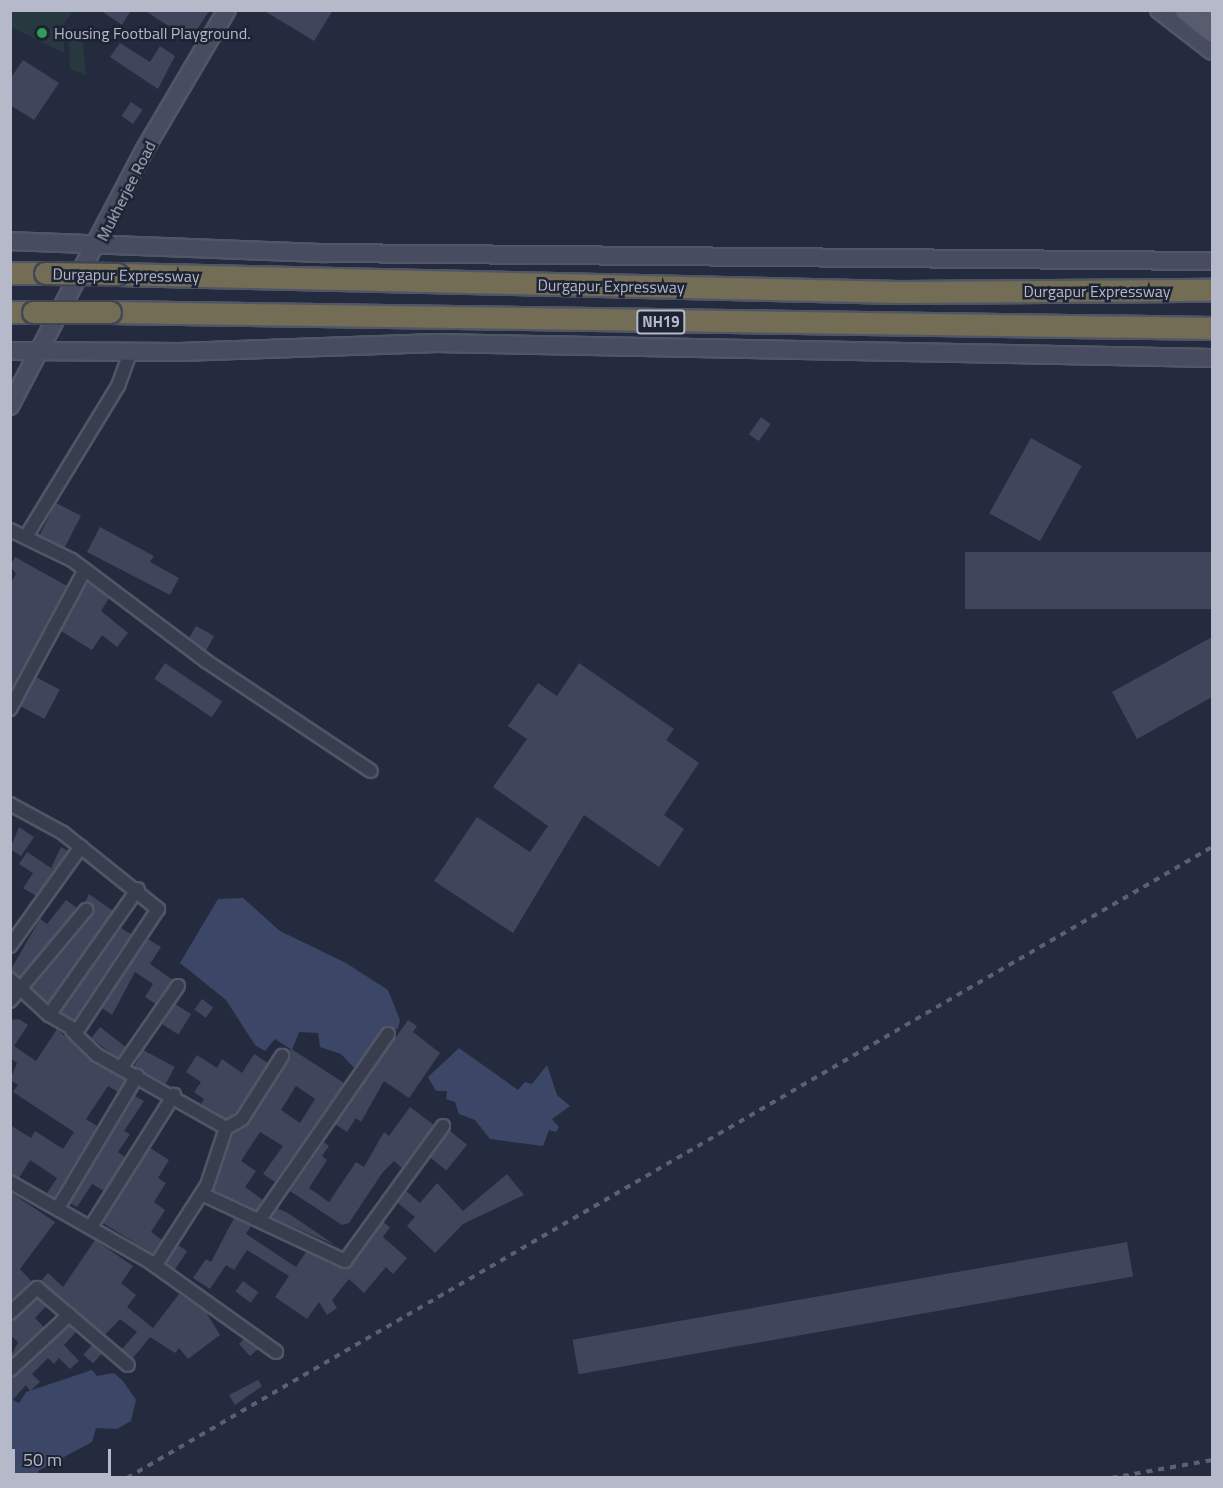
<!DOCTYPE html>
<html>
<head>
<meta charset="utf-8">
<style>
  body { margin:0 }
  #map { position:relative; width:1223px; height:1488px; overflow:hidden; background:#252b3e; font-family:"Titillium Web",sans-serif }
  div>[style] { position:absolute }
  .green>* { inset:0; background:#27383f }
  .water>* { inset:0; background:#3c4666 }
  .building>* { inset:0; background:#3f465b; transform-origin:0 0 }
  .roads { filter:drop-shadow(2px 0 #515666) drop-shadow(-2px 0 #515666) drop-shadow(0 2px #515666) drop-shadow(0 -2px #515666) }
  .street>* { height:12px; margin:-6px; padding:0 6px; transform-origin:6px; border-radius:6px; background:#393e4e }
  .secondary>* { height:16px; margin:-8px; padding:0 8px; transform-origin:8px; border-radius:8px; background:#474c61 }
  .primary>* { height:18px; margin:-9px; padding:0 9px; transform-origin:9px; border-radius:9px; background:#575d6e }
  .highway>* { height:21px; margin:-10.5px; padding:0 10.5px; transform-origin:10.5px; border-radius:10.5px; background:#736d56 }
  .rail>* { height:4px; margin-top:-2px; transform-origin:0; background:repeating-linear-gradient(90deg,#5b6175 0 6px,transparent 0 12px) }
  .bridges { filter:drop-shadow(2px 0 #414656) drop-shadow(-2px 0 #414656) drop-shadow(0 2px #414656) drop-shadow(0 -2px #414656) }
  .highway-bridge>* { height:21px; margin:-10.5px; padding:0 10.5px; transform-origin:10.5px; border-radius:10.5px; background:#736d56 }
  .dots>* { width:16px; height:16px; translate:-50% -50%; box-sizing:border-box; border:3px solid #1e2333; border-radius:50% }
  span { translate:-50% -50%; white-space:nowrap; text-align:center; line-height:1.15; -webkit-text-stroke:5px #1e2333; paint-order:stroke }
  .shield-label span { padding:2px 4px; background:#1e2333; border:2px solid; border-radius:4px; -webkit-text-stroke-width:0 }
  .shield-label { font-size:15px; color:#b5b9c9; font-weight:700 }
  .poi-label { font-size:16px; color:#b5b9c9 }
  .left { translate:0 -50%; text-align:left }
  .street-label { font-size:16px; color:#b5b9c9 }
  .frame { position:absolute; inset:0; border:12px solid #b5b9c9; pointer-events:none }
  .scale { position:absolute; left:12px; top:1449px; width:99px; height:27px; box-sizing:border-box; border:3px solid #b5b9c9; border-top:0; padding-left:8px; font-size:18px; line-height:21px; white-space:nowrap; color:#b5b9c9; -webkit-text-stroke:4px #1e2333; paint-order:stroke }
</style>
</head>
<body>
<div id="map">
  <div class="green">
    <div style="clip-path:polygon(10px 11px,73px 11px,64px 24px,64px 53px,11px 27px)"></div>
    <div style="clip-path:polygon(68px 26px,82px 35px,86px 75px,70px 69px)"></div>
  </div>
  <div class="water">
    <div style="clip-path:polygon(243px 898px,280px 931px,346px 963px,388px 990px,400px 1020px,398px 1029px,389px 1029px,359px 1073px,341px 1054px,320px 1047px,318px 1033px,299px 1032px,292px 1050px,275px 1039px,265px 1051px,255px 1045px,226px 1000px,180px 963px,218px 899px)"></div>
    <div style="clip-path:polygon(459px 1048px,518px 1090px,525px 1082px,532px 1084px,547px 1065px,557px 1095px,570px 1106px,552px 1119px,559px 1127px,556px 1132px,549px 1130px,543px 1146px,490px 1139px,475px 1120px,459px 1114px,455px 1102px,446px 1099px,447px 1091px,436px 1091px,428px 1077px)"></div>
    <div style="clip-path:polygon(92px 1370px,97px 1376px,114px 1373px,123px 1381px,136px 1400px,131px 1421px,117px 1429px,96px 1428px,92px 1442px,38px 1471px,40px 1476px,11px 1475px,11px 1399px,19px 1403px,26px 1392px)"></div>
  </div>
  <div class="building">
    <div style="clip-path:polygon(100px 10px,131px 10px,122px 25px)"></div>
    <div style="clip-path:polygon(144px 10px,210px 10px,190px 40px)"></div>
    <div style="clip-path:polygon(263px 10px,333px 10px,314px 41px)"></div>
    <div style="clip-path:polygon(120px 43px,150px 62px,160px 46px,175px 56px,158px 89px,110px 57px)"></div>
    <div style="clip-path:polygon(23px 60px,59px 83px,34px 120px,10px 105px,10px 79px)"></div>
    <div style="left:131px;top:102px;width:14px;height:17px;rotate:34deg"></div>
    <div style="left:761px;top:417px;width:12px;height:21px;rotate:35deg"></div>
    <div style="left:1031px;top:438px;width:58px;height:86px;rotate:29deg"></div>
    <div style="left:56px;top:503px;width:28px;height:36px;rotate:27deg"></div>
    <div style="clip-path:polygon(100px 527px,154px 556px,150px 562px,179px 578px,170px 595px,87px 552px)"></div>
    <div style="left:1212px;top:552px;width:57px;height:247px;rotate:90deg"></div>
    <div style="clip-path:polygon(15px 557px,67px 586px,10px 691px,10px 584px,16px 574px,10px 566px)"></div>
    <div style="clip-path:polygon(88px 582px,109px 598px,101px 611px,128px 633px,117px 647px,102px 635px,92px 650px,61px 631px)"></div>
    <div style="clip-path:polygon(196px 626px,214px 636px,206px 651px,189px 638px)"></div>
    <div style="clip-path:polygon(1212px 637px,1212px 697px,1137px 739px,1112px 692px)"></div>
    <div style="left:165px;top:663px;width:69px;height:19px;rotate:34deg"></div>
    <div style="clip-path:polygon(579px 663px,674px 729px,666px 740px,699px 763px,664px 815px,684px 829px,659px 867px,584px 815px,513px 933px,434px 881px,477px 817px,530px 852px,548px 826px,493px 787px,527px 739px,508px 726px,538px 683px,557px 696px)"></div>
    <div style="left:36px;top:677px;width:27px;height:33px;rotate:28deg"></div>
    <div style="clip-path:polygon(19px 827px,34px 837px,21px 856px,10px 849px)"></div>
    <div style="clip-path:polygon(61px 847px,68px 851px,55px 870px,51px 868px)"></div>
    <div style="clip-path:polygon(27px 852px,54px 870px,36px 896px,23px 888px,33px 873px,19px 864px)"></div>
    <div style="clip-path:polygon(89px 894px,113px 911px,48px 1003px,32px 988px,93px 915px,93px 907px,85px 902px)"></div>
    <div style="clip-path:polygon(66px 900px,77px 908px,20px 977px,10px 971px,40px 919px,47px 924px)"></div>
    <div style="clip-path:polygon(121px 928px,131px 934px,74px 1020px,61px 1012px)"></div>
    <div style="clip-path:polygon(148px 939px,161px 947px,150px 964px,173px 980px,156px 1004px,145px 997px,153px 984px,135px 972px,112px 1015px,102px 1008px)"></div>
    <div style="left:202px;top:999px;width:14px;height:13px;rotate:36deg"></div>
    <div style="left:175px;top:1004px;width:19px;height:24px;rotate:32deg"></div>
    <div style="clip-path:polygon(19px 1019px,28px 1025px,14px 1046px,36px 1061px,57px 1029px,92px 1061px,125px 1080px,118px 1092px,108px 1086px,86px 1119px,97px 1126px,54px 1198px,47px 1193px,57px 1178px,30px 1160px,19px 1178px,10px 1174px,10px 1125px,31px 1138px,35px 1131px,63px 1149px,74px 1132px,13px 1092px,18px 1085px,10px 1080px,17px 1063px,10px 1058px,10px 1020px)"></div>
    <div style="clip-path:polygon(408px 1020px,417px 1026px,413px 1032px,440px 1053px,409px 1098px,384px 1081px,361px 1122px,356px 1118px,347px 1132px,335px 1124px)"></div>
    <div style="left:100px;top:1027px;width:33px;height:14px;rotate:38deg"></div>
    <div style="clip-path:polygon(evenodd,290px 1048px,344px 1083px,275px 1182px,263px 1174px,283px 1146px,260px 1132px,241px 1161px,256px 1171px,245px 1187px,263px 1200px,256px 1210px,213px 1190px,233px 1134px,249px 1123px,289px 1060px,290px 1048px,296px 1086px,315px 1099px,300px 1123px,281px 1110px,296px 1086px)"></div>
    <div style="left:143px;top:1050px;width:36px;height:19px;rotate:28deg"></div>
    <div style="clip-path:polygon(254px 1054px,268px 1063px,236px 1113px,226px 1119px,201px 1104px,204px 1099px,194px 1092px,201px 1082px,186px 1072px,197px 1055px,217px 1068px,222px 1059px,242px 1073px)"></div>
    <div style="clip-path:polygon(135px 1096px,144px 1101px,124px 1131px,130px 1134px,118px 1152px,125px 1157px,104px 1191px,92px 1184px,77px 1207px,70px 1203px)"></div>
    <div style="clip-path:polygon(410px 1107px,434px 1125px,402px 1168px,394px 1161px,383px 1172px,349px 1223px,342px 1225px,290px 1191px,324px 1142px,329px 1146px,322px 1156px,327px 1160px,309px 1188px,329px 1202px,356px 1162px,364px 1167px,384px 1132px,389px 1136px)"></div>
    <div style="left:450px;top:1131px;width:22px;height:33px;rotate:39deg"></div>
    <div style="clip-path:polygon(150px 1148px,169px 1160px,158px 1178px,166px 1183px,154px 1202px,165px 1210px,151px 1232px,162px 1240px,153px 1254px,103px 1223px)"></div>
    <div style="clip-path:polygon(507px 1174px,524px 1195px,463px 1224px,435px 1253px,407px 1226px,415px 1217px,398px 1203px,406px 1191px,420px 1203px,437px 1183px,463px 1211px)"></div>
    <div style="clip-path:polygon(10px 1192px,55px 1222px,20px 1269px,32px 1282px,10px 1301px)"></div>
    <div style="clip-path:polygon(277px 1208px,288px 1213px,335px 1245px,271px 1217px)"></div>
    <div style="clip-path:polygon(234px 1218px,251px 1226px,246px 1234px,296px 1267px,306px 1252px,348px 1268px,383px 1222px,390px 1227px,383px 1237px,407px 1258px,393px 1274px,386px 1267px,364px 1293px,349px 1279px,332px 1300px,337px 1308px,327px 1315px,319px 1302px,307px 1319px,275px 1297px,289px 1276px,247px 1250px,234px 1270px,226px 1265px,210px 1289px,193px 1278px,206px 1259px,211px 1262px)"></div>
    <div style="clip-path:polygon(95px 1240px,133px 1266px,121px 1283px,136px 1295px,127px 1307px,153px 1328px,179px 1294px,206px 1312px,220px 1335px,188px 1359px,179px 1348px,175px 1353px,150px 1337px,133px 1358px,122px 1349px,137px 1332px,120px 1319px,105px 1335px,41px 1281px,48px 1273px,63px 1287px)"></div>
    <div style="left:1127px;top:1242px;width:35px;height:563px;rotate:80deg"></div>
    <div style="left:178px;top:1245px;width:11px;height:22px;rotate:34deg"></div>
    <div style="left:243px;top:1281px;width:19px;height:13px;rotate:36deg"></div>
    <div style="clip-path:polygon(37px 1299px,46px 1306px,35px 1318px,44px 1327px,10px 1358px,18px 1342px,10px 1335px,10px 1321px)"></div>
    <div style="clip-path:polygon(69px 1326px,76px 1332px,64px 1345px,79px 1361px,70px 1369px,59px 1358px,54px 1364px,48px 1358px,32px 1374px,40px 1382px,30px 1391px,26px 1385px,10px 1403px,10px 1378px)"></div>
    <div style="clip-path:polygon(244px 1339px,258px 1349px,250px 1356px,239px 1344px)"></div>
    <div style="left:92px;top:1345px;width:13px;height:13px;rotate:42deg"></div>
    <div style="clip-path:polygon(258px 1380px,262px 1386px,235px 1405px,229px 1395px)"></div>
  </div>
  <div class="roads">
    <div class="street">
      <div style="left:10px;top:530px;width:69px;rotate:25.8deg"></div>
      <div style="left:72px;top:560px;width:168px;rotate:37deg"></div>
      <div style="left:206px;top:661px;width:198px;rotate:33.7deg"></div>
      <div style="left:27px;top:535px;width:175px;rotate:-58.6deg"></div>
      <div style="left:118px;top:386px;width:35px;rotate:-70deg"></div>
      <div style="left:10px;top:709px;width:158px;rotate:-61.7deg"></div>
      <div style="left:10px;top:804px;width:60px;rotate:28.7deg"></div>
      <div style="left:63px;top:833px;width:122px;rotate:38.7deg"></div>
      <div style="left:158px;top:909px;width:146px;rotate:123.6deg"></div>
      <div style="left:77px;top:1031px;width:32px;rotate:-150deg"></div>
      <div style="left:49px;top:1015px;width:53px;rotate:-137.3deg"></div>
      <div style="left:10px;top:946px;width:122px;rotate:-54.4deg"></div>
      <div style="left:10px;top:1001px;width:119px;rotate:-50.1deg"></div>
      <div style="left:49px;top:1015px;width:154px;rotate:-54.8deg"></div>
      <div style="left:72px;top:1031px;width:35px;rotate:44deg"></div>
      <div style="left:97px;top:1055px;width:148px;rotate:29.5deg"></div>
      <div style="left:226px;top:1128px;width:60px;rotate:108.4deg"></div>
      <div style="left:207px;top:1185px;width:96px;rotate:122.7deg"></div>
      <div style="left:121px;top:1068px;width:100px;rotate:-55.2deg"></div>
      <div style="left:226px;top:1128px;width:18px;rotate:-29deg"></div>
      <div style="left:242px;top:1119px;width:75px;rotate:-57.6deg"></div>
      <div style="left:10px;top:1182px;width:161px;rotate:29.7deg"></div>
      <div style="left:150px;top:1262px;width:155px;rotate:35.5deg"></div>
      <div style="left:202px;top:1194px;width:158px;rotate:25.1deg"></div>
      <div style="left:345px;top:1261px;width:167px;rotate:-54deg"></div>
      <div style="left:58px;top:1208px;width:154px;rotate:-59.1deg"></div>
      <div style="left:260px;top:1219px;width:225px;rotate:-55.3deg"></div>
      <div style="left:92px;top:1225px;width:154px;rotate:-57.8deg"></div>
      <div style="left:10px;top:1313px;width:37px;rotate:-43deg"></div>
      <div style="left:37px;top:1288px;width:42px;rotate:40.2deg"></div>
      <div style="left:10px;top:1370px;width:81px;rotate:-43deg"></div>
      <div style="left:69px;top:1315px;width:77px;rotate:40.3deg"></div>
    </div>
    <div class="secondary">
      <div style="left:1159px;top:10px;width:67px;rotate:37.7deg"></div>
      <div style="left:10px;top:241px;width:315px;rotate:2.2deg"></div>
      <div style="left:325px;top:253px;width:887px;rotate:0.52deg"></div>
      <div style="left:10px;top:351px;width:170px;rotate:0.3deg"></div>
      <div style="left:180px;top:352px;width:257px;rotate:-2deg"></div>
      <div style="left:437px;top:343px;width:775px;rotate:1.11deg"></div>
      <div style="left:10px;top:406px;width:290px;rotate:-62.3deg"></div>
      <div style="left:145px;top:149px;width:161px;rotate:-59.5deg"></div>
    </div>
    <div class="primary">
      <div style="left:1184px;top:10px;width:36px;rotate:39deg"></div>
      <div style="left:1212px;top:10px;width:1px;rotate:90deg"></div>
    </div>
    <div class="highway">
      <div style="left:10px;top:273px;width:35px"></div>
      <div style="left:117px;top:274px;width:782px;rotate:1.32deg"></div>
      <div style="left:899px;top:292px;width:313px;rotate:-0.4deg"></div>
      <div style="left:10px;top:312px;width:23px"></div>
      <div style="left:110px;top:312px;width:1102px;rotate:0.83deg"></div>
    </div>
  </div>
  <div class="rail">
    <div style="left:127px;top:1478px;width:1255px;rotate:-30.18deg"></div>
    <div style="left:1111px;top:1478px;width:103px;rotate:-10.1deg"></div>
  </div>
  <div class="bridges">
    <div class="highway-bridge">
      <div style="left:45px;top:273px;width:72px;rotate:0.8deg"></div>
      <div style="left:33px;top:312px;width:77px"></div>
    </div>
  </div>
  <div class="dots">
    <div style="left:42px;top:33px;background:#2e9e5b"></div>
  </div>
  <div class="shield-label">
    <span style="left:661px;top:322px">NH19</span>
  </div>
  <div class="poi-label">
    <span class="left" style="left:54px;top:33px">Housing Football Playground.</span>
  </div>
  <div class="street-label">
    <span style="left:126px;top:191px;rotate:-63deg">Mukherjee Road</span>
    <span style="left:126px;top:275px;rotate:1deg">Durgapur Expressway</span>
    <span style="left:611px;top:286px;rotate:1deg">Durgapur Expressway</span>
    <span style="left:1097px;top:291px">Durgapur Expressway</span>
  </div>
  <div class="frame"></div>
  <div class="scale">50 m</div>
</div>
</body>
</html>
